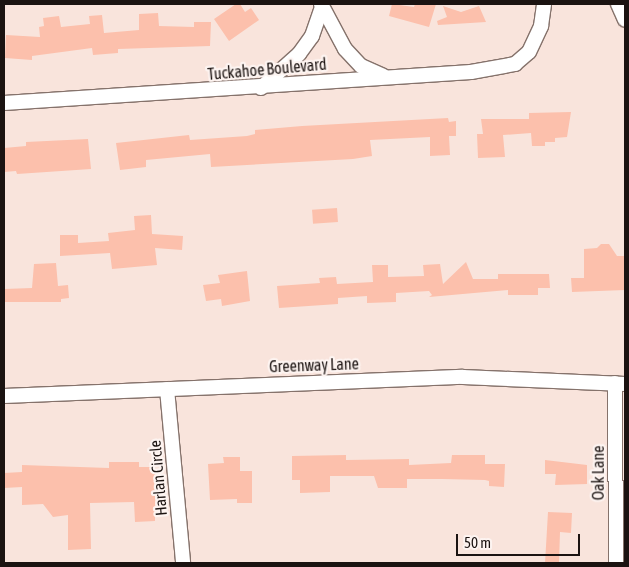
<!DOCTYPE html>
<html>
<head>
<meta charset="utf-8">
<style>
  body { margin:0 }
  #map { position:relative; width:629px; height:567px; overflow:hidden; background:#f9e4dc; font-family:"Asap Condensed",sans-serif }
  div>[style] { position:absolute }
  .building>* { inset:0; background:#fcc0ac; transform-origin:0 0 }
  .roads { filter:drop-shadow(1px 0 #85726b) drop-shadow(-1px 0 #85726b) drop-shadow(0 1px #85726b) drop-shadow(0 -1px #85726b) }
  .street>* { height:14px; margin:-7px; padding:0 7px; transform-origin:7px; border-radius:7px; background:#fff }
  span { translate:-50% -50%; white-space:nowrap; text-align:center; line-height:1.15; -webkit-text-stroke:4.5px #fdf4f1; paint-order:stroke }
  .street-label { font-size:16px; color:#1b1311 }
  .frame { position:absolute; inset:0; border:5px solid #1b1311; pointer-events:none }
  .scale { position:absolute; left:456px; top:534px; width:124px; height:22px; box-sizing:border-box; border:2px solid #1b1311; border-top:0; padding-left:6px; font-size:15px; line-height:18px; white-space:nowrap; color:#1b1311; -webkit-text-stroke:4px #fdf4f1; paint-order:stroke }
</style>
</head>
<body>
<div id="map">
  <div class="building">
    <div style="clip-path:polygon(236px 4px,240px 4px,245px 12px,251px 8px,259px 20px,229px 41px,214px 19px)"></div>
    <div style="clip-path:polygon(392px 4px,414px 7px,415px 4px,436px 4px,429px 27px,389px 16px)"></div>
    <div style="clip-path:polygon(443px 6px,461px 12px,479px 6px,486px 22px,438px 25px,437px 21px,447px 17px)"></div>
    <div style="clip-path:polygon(158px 13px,159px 26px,194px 27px,194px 22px,211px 22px,210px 46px,118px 49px,118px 53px,93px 55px,92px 48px,32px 56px,32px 60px,5px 58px,6px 35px,40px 37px,39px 27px,44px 26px,43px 18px,59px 16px,61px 27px,90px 24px,89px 16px,102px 15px,104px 33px,139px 30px,139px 14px)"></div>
    <div style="clip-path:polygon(571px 112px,567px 137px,555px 138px,555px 142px,545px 142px,545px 146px,532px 146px,531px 133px,503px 135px,505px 157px,478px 158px,477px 134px,483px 134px,481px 119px,529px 119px,529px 113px)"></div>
    <div style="clip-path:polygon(448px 118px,449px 122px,456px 121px,456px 136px,449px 136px,450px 155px,430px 156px,430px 137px,370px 140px,372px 156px,353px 159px,211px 167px,210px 154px,146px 160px,146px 167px,120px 170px,116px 143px,189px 135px,190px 140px,247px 136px,255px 134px,255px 130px,302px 126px)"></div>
    <div style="clip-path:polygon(88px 139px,91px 169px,17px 174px,16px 171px,4px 172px,4px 148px,26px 146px,26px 142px)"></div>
    <div style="left:337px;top:208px;width:14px;height:25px;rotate:86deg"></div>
    <div style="clip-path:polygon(151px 215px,152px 234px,183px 236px,182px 250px,155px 248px,157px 265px,112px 269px,110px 253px,60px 256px,60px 235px,78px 235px,78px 243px,109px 241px,108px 233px,135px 230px,134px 216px)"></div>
    <div style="clip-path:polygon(601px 244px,609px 244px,617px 256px,625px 256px,625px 290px,572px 292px,571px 278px,584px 278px,584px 249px,597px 248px)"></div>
    <div style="clip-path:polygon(466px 262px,473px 279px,498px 279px,498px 274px,549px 274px,550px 288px,538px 288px,538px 295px,508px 295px,508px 290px,429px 297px,432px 295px,429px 291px,396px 293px,396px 302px,367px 303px,367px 296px,338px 298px,338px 304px,279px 308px,277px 286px,320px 283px,319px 278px,336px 277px,337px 284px,373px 282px,372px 265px,388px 265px,388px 277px,424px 276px,423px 265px,440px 264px,443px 284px)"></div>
    <div style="clip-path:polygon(56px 263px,58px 286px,68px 285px,69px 298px,61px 299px,61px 302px,4px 302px,4px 289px,32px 288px,34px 264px)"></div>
    <div style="clip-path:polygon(247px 271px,250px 301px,222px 306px,221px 299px,206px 301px,203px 285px,220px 283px,218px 275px)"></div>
    <div style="clip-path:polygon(346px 455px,346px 460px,409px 459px,409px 465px,451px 463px,452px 455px,485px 455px,485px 464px,505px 464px,504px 487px,489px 486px,489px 481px,485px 480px,442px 479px,407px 479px,407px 488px,378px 488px,374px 476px,330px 476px,330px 492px,300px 493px,300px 480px,292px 480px,292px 456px)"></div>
    <div style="clip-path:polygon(223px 457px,240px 457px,240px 471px,252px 471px,252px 503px,237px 503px,237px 499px,210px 500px,208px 464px,224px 463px)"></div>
    <div style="clip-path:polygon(545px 460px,587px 465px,587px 484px,555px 485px,556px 474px,545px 474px)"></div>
    <div style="clip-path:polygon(109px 462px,139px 462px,139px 467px,155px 467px,155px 521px,135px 522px,134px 502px,90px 503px,91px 549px,68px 550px,68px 515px,53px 517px,43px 504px,22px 505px,22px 487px,4px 488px,4px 473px,22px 472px,22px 465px,109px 468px)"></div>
    <div style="clip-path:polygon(548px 512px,572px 513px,571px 533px,560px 532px,559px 563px,545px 563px)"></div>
  </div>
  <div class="roads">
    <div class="street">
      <div style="left:321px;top:4px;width:51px;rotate:61.9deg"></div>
      <div style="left:345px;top:49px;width:23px;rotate:47deg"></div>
      <div style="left:361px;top:66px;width:24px;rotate:24deg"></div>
      <div style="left:618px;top:4px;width:17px;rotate:66deg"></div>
      <div style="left:261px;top:88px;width:51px;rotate:-41.8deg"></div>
      <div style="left:299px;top:54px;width:22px;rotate:-54deg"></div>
      <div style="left:312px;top:36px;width:31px;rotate:-71deg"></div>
      <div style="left:4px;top:103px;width:468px;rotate:-3.8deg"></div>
      <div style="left:471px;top:72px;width:45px;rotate:-10.3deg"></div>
      <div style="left:515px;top:64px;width:18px;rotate:-41deg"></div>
      <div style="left:529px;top:52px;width:29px;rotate:-65deg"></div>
      <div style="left:541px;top:26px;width:22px;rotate:-82deg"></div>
      <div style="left:615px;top:383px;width:180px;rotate:89.7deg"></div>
      <div style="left:167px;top:389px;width:175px;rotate:84.7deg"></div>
      <div style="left:4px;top:396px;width:459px;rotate:-2.4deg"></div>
      <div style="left:463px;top:377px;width:162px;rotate:2.5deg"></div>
    </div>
  </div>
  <div class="street-label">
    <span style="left:267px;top:69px;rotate:-5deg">Tuckahoe Boulevard</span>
    <span style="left:314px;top:365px;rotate:-2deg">Greenway Lane</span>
    <span style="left:598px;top:473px;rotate:-90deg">Oak Lane</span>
    <span style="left:158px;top:478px;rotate:-95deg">Harlan Circle</span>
  </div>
  <div class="frame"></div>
  <div class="scale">50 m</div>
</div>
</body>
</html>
